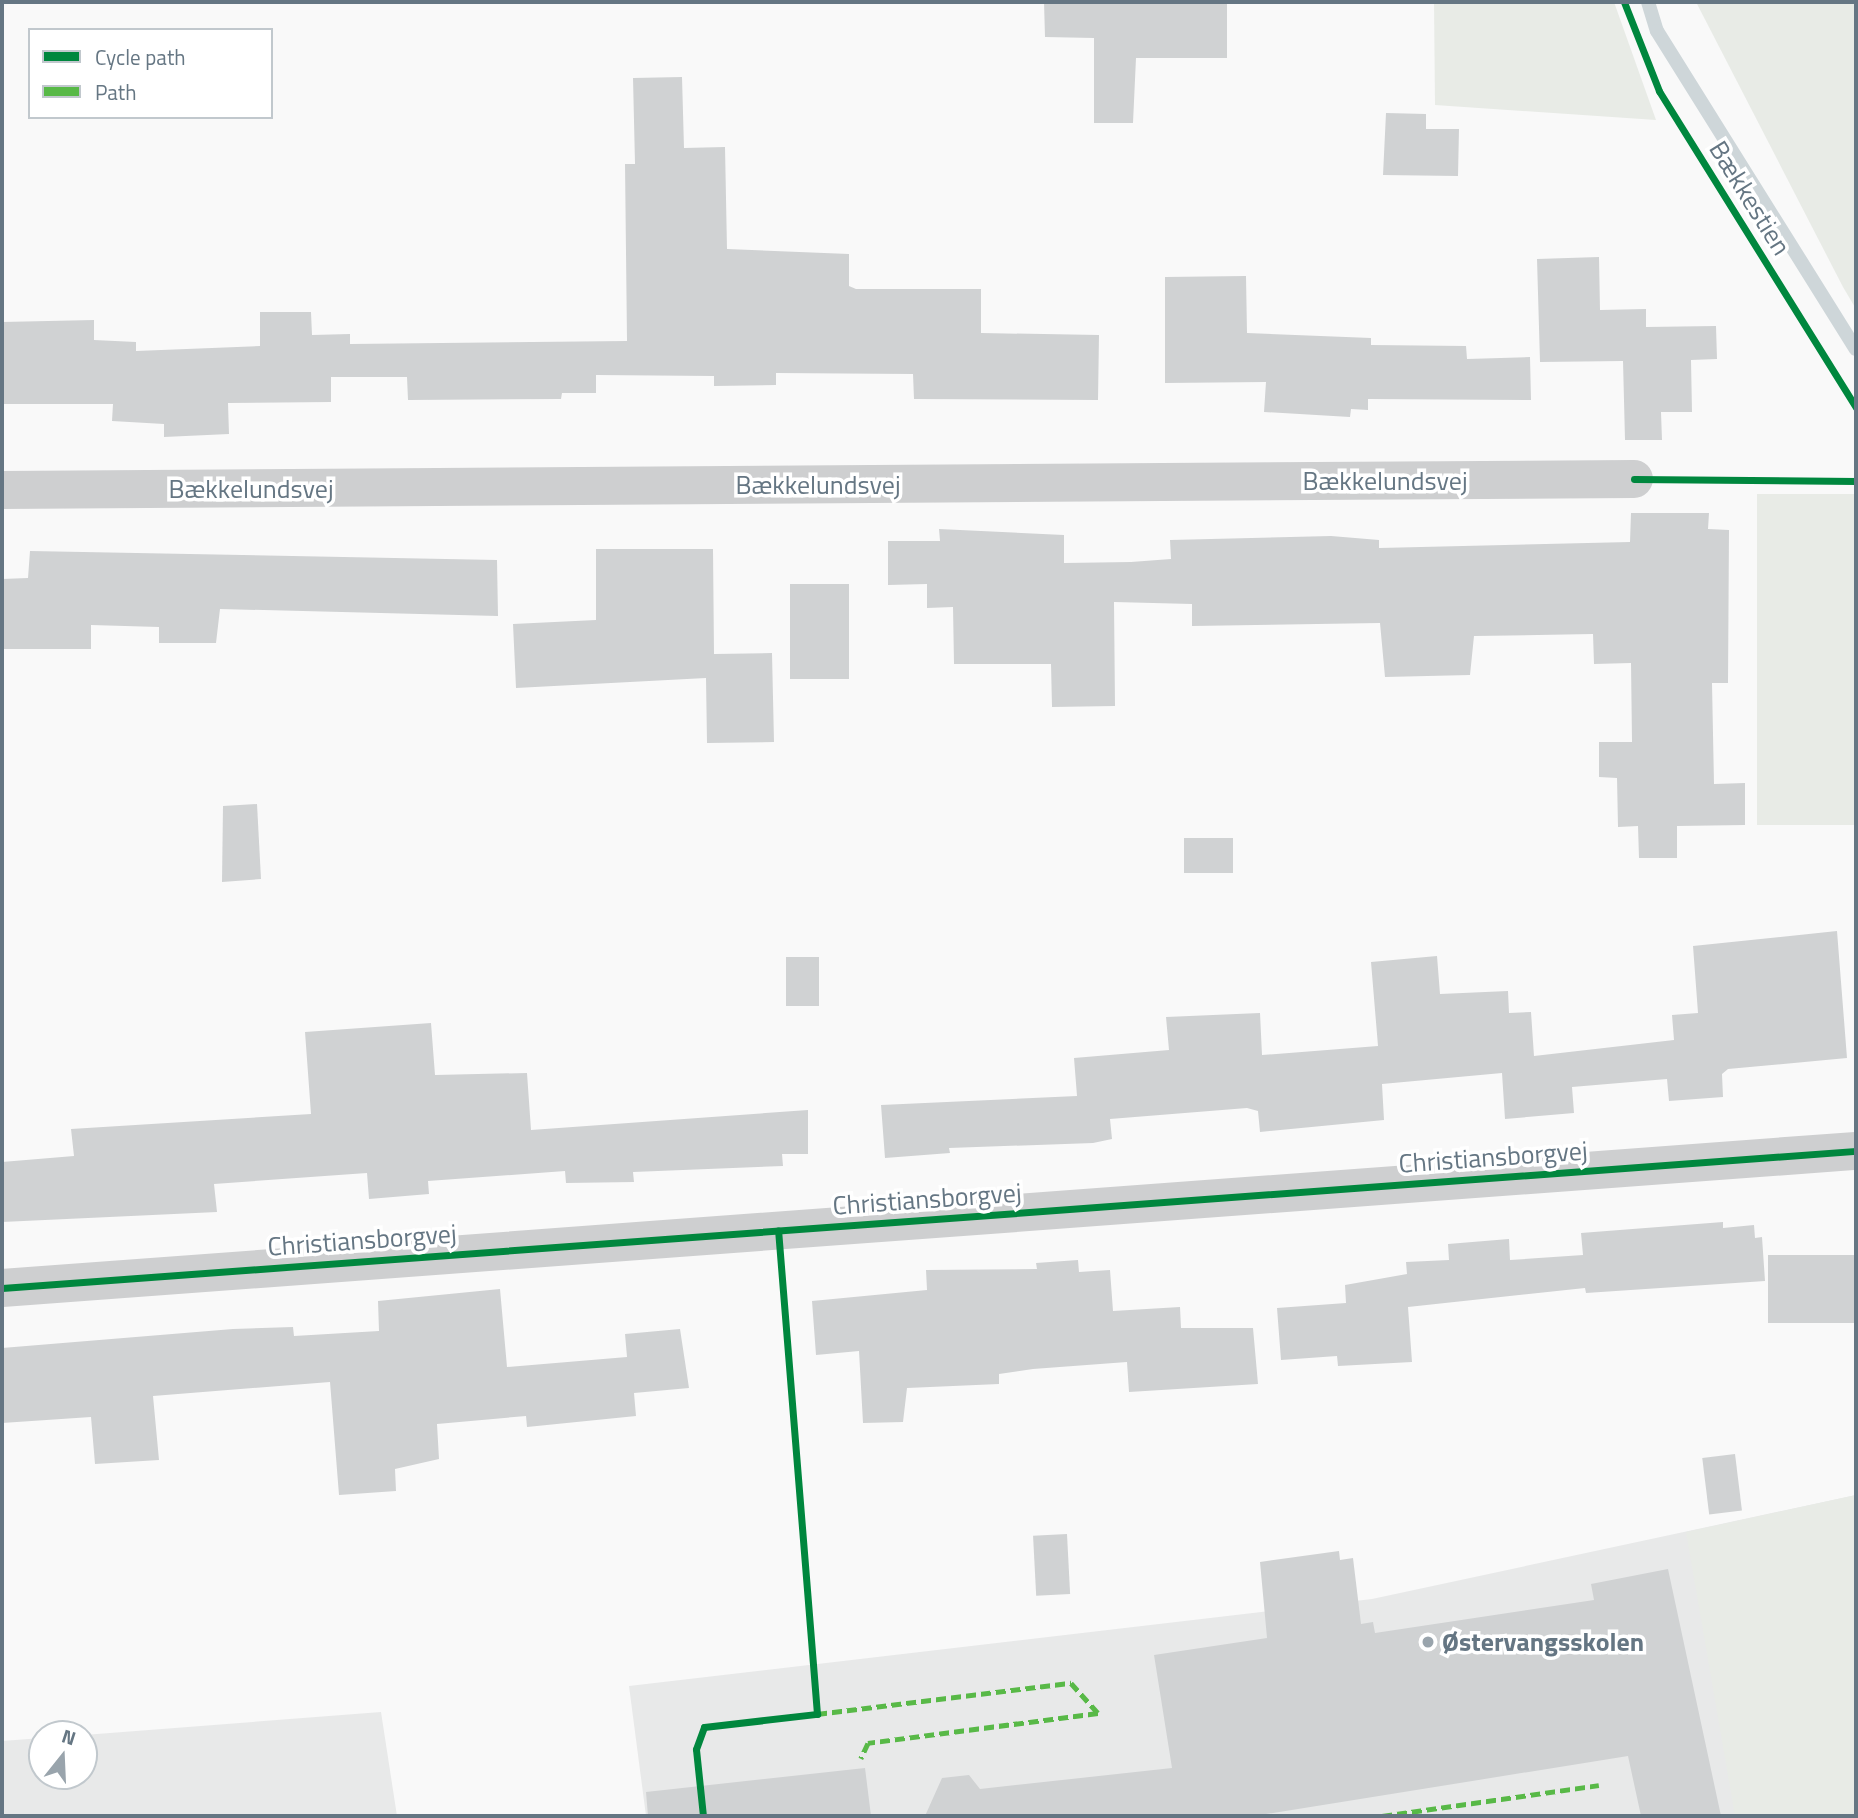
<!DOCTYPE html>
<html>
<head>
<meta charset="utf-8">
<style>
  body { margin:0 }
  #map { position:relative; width:1858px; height:1818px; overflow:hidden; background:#f9f9f9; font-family:"Titillium Web",sans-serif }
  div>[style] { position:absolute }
  .built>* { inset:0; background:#e8e9e9 }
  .green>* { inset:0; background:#e8ebe6; transform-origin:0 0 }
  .stream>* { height:14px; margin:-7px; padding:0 7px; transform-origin:7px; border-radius:7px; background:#ced6d9 }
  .building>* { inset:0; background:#d0d2d3; transform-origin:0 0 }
  .street>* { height:38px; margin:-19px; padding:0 19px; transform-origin:19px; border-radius:19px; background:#cecfd0 }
  .quiet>* { height:5px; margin-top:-2.5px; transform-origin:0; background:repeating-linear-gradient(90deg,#58b947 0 10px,transparent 0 15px) }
  .cycleway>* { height:7px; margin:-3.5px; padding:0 3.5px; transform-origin:3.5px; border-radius:3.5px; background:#00873e }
  .dots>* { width:19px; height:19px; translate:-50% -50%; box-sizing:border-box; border:4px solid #fff; border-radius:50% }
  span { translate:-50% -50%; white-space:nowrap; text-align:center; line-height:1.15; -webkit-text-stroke:7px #fff; paint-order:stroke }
  .street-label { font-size:26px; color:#657683 }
  .poi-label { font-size:26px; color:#657683; font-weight:700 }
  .left { translate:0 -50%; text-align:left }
  .frame { position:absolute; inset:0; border:4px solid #657683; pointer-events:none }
  .legend { position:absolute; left:28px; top:28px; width:245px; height:91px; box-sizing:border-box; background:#fff; border:2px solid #c1c8cd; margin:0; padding:9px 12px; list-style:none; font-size:21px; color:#657683 }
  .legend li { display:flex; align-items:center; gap:14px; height:35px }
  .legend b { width:35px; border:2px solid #c1c8cd }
  .north { position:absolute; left:28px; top:1720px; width:70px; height:70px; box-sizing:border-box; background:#fff; border:2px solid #c1c8cd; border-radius:50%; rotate:18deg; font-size:19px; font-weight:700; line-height:28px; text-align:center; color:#657683 }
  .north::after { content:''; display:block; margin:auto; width:24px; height:32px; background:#99a4ac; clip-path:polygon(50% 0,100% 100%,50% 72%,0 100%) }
</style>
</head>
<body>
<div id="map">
  <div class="built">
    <div style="clip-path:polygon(1856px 1495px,1856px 1816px,646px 1816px,629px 1686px,1372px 1599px)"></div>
    <div style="clip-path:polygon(381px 1712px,397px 1816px,2px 1816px,2px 1741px,42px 1738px,42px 1776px,84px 1776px,84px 1735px)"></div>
  </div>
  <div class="green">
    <div style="clip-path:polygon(1434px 2px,1614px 2px,1656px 120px,1435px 105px)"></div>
    <div style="clip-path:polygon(1696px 2px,1856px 2px,1856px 309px,1843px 287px)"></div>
    <div style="left:1856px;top:494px;width:331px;height:99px;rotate:90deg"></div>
    <div style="clip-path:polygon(1856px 1495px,1856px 1816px,1735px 1816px,1686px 1532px)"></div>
  </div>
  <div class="stream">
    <div style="left:1648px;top:2px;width:30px;rotate:73deg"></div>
    <div style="left:1657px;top:31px;width:375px;rotate:58deg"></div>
  </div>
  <div class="building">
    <div style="clip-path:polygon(1044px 2px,1227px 2px,1227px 58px,1136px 58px,1133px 123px,1094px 123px,1094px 38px,1045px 37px)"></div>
    <div style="clip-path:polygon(682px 77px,684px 148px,725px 147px,727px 249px,849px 254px,849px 286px,856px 289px,981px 289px,981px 333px,1099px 335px,1098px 400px,914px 399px,913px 374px,776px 373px,776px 385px,714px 386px,714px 376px,596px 375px,596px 393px,562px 393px,561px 399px,408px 400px,407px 377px,331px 377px,331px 402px,228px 403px,229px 434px,164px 437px,164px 424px,112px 421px,113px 404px,2px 404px,2px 322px,94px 320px,94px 340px,136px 342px,136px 351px,260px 346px,260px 312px,311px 312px,312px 335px,350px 334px,350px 344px,627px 341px,625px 164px,635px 164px,633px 78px)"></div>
    <div style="clip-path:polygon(1386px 113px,1426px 114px,1426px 129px,1459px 129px,1458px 176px,1383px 175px)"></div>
    <div style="clip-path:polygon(1599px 257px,1600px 310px,1646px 309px,1646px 327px,1716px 326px,1717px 359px,1691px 360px,1692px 412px,1661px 412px,1662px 440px,1625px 440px,1623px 361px,1540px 362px,1537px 259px)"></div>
    <div style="clip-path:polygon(1246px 276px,1247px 333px,1371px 338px,1371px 345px,1466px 346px,1467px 359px,1530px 357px,1531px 400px,1368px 399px,1368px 410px,1351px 409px,1350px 417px,1264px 412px,1266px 382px,1165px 383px,1165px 277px)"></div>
    <div style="clip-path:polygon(1631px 513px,1709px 513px,1708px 529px,1729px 530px,1728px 683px,1712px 683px,1714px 784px,1745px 783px,1745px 825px,1677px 826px,1677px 858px,1639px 858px,1638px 826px,1618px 827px,1617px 778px,1599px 777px,1599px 742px,1632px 742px,1631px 663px,1594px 664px,1593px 634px,1474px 636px,1470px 675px,1385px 677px,1380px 623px,1192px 626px,1192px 604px,1114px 602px,1115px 706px,1052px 707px,1051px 664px,954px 664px,953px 607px,927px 608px,927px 584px,888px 585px,888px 541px,940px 541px,939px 529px,1064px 535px,1064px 563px,1131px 562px,1171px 559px,1170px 540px,1331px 536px,1379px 540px,1379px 548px,1630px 542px)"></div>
    <div style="clip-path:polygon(596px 549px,713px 549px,714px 654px,772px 653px,774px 742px,707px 743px,706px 678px,516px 688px,513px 624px,596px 620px)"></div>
    <div style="clip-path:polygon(30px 551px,497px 560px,498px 616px,220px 609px,216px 643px,159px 643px,159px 627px,91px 625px,91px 649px,2px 649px,2px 579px,28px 578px)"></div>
    <div style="left:790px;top:584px;width:59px;height:95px"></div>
    <div style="clip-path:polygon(257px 804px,261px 879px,222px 882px,223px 806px)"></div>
    <div style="left:1233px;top:838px;width:35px;height:49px;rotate:90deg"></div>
    <div style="clip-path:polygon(1837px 931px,1847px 1058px,1728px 1069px,1722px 1074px,1723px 1097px,1669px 1101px,1667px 1079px,1572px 1087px,1574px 1113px,1505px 1119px,1502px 1073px,1382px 1084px,1384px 1120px,1260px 1132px,1258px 1111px,1247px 1108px,1110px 1119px,1112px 1139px,1093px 1143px,949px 1148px,950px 1153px,885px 1158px,881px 1105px,1077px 1096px,1074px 1058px,1169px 1050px,1166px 1017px,1260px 1013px,1262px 1055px,1378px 1046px,1371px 962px,1437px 956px,1440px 994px,1508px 991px,1509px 1013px,1531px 1012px,1534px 1056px,1674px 1040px,1672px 1015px,1698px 1013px,1693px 946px)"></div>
    <div style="left:786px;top:957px;width:33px;height:49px"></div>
    <div style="clip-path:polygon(431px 1023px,435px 1075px,527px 1073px,531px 1130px,808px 1110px,808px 1154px,782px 1154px,783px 1166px,633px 1172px,634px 1182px,566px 1183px,565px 1171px,428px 1181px,429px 1194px,369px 1199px,367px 1173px,214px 1184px,217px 1212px,2px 1222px,2px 1162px,74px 1156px,71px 1129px,311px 1114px,305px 1032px)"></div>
    <div style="clip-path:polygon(1723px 1222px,1723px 1228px,1754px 1225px,1755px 1238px,1762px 1237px,1765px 1281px,1586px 1293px,1585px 1288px,1408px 1307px,1412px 1362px,1338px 1366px,1337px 1356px,1281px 1360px,1277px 1308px,1346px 1303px,1345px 1285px,1407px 1274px,1406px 1262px,1449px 1260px,1448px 1244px,1509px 1239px,1510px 1260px,1583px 1255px,1581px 1233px)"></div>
    <div style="left:1856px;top:1255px;width:68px;height:88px;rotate:90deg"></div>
    <div style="clip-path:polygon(1078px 1260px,1079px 1272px,1110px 1270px,1113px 1311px,1180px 1307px,1181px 1328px,1253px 1328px,1258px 1384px,1129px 1392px,1127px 1362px,1033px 1369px,999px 1374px,999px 1384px,907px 1388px,903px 1422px,863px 1423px,859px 1351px,816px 1355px,812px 1301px,927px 1290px,926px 1270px,1037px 1269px,1036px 1263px)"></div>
    <div style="clip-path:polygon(500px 1289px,507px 1367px,627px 1357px,625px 1334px,680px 1329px,689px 1388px,634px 1393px,636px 1416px,527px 1427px,526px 1416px,437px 1424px,439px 1459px,395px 1469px,396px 1491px,339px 1495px,330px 1382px,153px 1396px,159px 1460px,95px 1464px,91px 1417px,2px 1423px,2px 1348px,233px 1329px,293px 1327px,294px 1336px,379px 1331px,378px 1301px)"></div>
    <div style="left:1735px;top:1454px;width:57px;height:33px;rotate:83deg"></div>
    <div style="left:1067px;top:1534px;width:60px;height:34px;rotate:87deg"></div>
    <div style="clip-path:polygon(1339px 1551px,1340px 1560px,1353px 1558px,1361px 1624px,1373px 1622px,1375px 1633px,1594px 1600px,1591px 1584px,1668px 1569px,1721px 1816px,1641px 1816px,1628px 1756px,1254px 1816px,925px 1816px,942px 1778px,969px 1775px,980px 1789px,1172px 1768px,1154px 1655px,1267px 1638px,1260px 1562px)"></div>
    <div style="clip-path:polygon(865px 1768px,871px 1816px,648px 1816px,646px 1792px)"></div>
  </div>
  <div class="street">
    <div style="left:2px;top:490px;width:1632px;rotate:-0.39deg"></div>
    <div style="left:2px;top:1288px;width:1859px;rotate:-4.23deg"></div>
  </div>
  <div class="quiet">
    <div style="left:817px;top:1714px;width:256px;rotate:-7deg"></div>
    <div style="left:1071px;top:1683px;width:40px;rotate:48deg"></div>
    <div style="left:1098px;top:1713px;width:232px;rotate:172.6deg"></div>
    <div style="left:868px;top:1743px;width:17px;rotate:115deg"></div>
    <div style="left:1382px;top:1816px;width:219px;rotate:-8.1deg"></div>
  </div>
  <div class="cycleway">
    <div style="left:1624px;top:2px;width:96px;rotate:68.5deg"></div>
    <div style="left:1659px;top:91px;width:373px;rotate:58.1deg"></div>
    <div style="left:1634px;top:479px;width:222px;rotate:0.5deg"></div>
    <div style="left:2px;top:1288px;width:1859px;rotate:-4.23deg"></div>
    <div style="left:703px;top:1816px;width:67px;rotate:-96deg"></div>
    <div style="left:696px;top:1749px;width:23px;rotate:-70deg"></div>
    <div style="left:704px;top:1727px;width:114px;rotate:-6.6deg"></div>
    <div style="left:817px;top:1714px;width:485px;rotate:-94.6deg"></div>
  </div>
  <div class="dots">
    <div style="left:1428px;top:1642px;background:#99a4ac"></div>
  </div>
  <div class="street-label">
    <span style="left:1750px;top:198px;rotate:58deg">Bækkestien</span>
    <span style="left:1385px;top:481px">Bækkelundsvej</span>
    <span style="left:818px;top:485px">Bækkelundsvej</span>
    <span style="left:251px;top:489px">Bækkelundsvej</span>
    <span style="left:1493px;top:1157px;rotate:-4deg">Christiansborgvej</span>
    <span style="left:927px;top:1199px;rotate:-4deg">Christiansborgvej</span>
    <span style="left:362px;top:1240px;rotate:-4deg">Christiansborgvej</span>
  </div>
  <div class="poi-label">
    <span class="left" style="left:1442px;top:1642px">Østervangsskolen</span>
  </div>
  <div class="frame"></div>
  <ul class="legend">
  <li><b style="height:9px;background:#00873e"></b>Cycle path</li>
  <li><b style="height:9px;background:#58b947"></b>Path</li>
  </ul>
  <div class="north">N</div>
</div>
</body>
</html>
